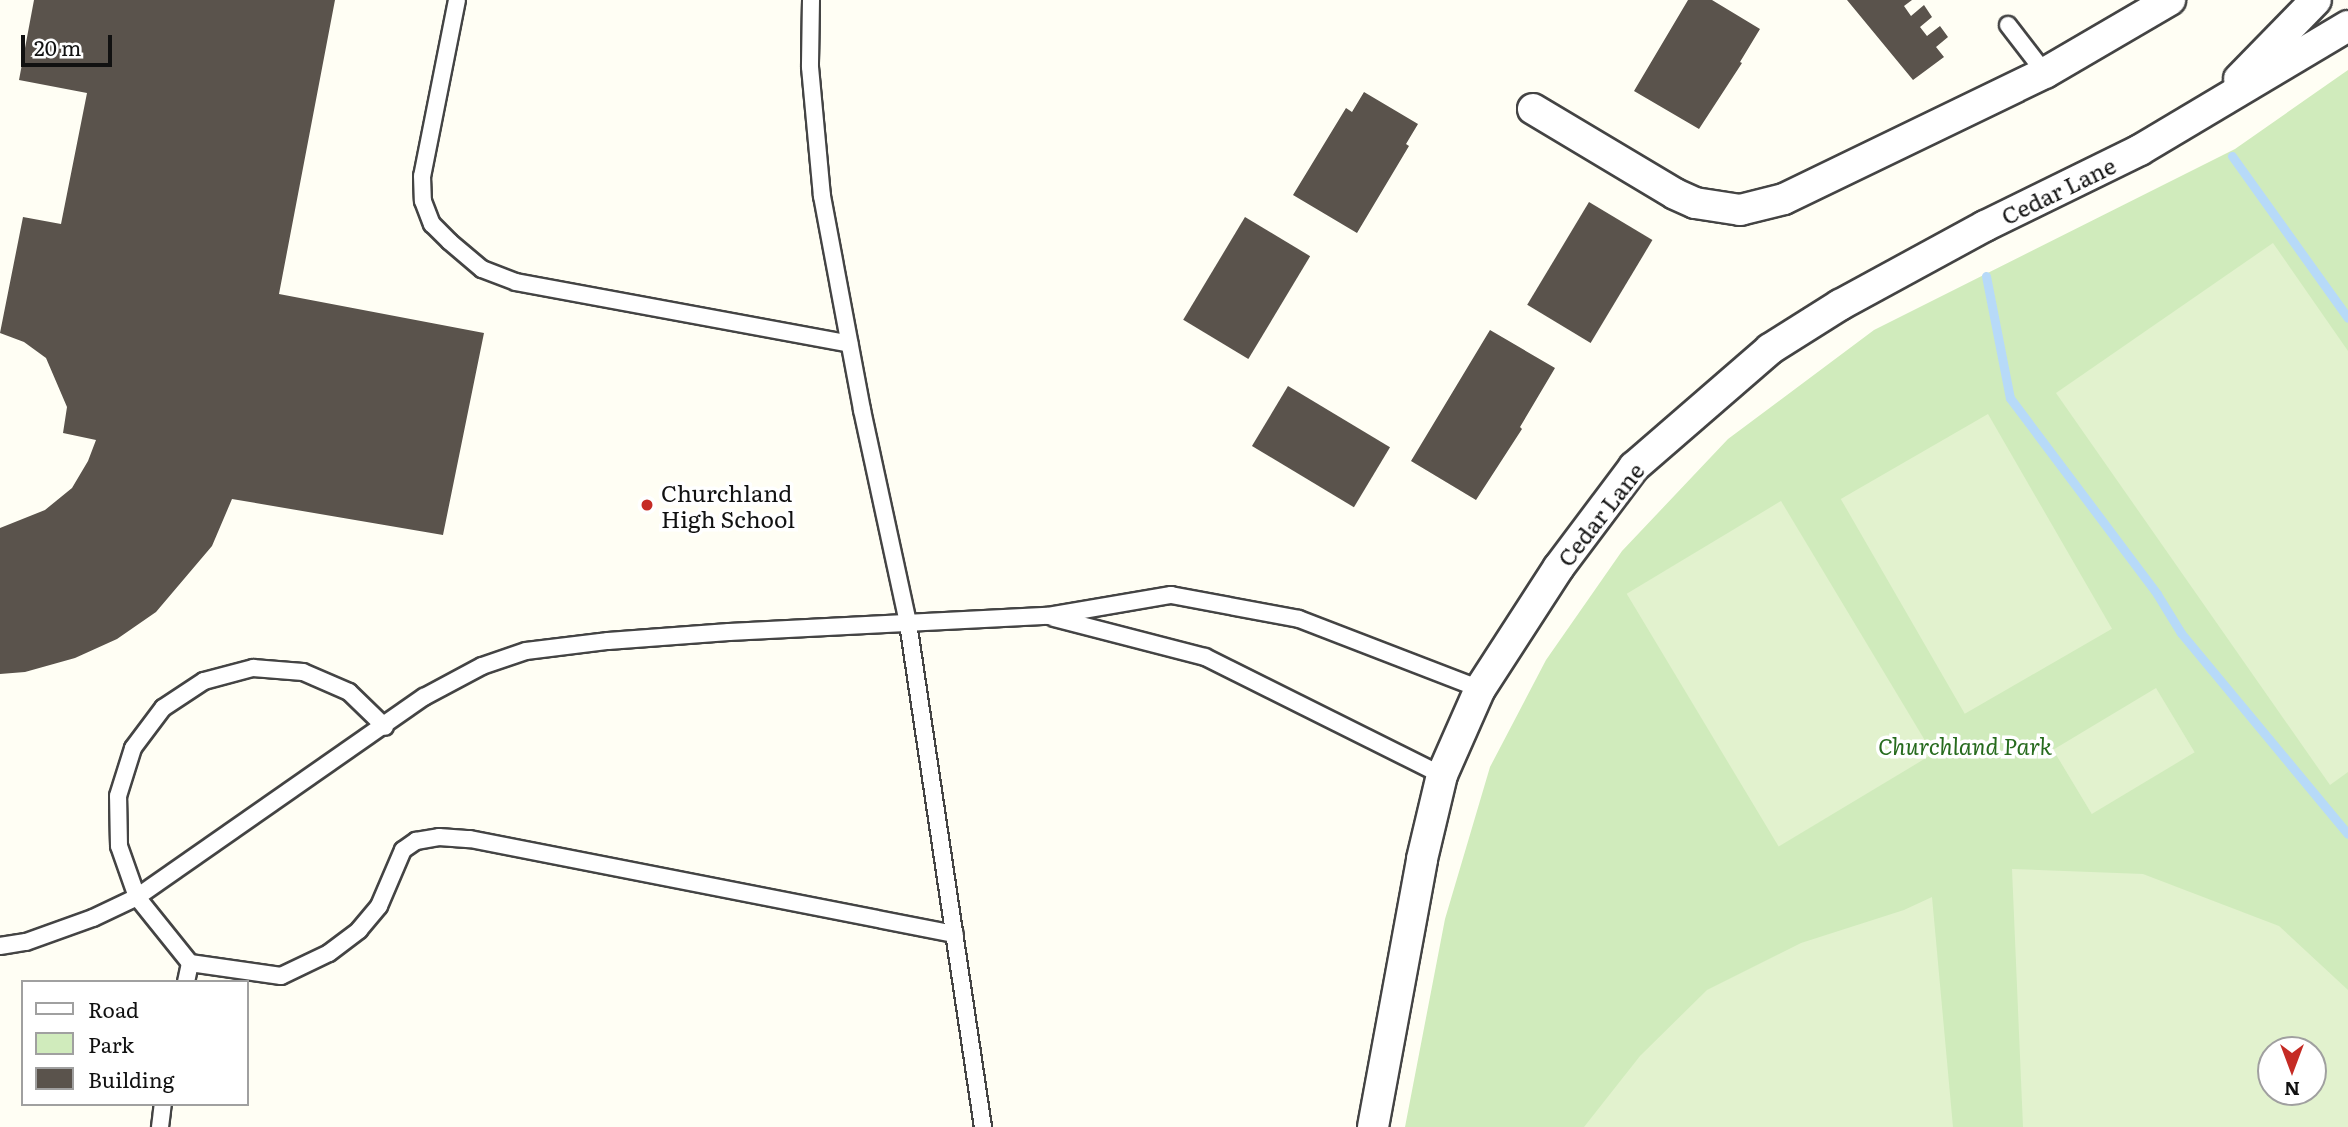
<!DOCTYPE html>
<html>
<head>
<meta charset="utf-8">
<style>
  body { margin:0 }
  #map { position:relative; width:2348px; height:1127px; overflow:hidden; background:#fffef4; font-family:Literata,serif }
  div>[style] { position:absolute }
  .green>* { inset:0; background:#d0ebbc }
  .pitch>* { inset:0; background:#e2f2ce; transform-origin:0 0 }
  .stream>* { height:9px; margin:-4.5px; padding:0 4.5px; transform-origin:4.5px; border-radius:4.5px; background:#b7daf8 }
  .building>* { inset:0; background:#5a534c; transform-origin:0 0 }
  .roads { filter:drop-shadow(2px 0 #444) drop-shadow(-2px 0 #444) drop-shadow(0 2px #444) drop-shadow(0 -2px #444) }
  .lane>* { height:16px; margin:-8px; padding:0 8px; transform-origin:8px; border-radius:8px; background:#fff }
  .street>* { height:30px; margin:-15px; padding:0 15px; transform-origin:15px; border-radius:15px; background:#fff }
  .dots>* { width:19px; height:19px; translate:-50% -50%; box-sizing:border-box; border:4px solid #fff; border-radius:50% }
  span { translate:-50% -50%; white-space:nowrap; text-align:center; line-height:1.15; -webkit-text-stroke:7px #fff; paint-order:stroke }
  .street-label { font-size:23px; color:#111 }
  .poi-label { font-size:23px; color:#111 }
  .left { translate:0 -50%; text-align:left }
  .park-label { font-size:23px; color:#276b1e; font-style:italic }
  .legend { position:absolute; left:21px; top:980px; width:228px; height:126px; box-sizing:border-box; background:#fff; border:2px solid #a0a0a0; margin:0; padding:9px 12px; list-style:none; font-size:21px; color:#111 }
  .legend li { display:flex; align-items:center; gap:14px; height:35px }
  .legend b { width:35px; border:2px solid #a0a0a0 }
  .north { position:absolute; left:2257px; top:1036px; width:70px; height:70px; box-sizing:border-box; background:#fff; border:2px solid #a0a0a0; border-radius:50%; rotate:180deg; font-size:19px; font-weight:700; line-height:28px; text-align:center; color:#111 }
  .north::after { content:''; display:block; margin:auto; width:24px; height:32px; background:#c52b24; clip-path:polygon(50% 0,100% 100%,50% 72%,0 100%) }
  .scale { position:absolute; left:21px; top:35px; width:91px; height:32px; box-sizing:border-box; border:4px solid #111; border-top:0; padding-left:9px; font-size:21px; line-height:24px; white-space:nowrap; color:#111; -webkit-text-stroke:5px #fff; paint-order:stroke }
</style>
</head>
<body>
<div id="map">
  <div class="green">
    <div style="clip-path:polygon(evenodd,2348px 70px,2348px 1127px,1405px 1127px,1445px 919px,1490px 767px,1546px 660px,1622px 551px,1728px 439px,1874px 330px,2235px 149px,2348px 70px,2271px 1050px,2313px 1050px,2313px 1092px,2271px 1092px,2271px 1050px)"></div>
  </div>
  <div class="pitch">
    <div style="clip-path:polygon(2273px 243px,2348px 351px,2348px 772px,2330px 785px,2056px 393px)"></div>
    <div style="left:1988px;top:414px;width:248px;height:170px;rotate:60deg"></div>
    <div style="left:1781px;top:501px;width:295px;height:180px;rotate:59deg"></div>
    <div style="left:2156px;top:688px;width:75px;height:120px;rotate:59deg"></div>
    <div style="clip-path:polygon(evenodd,2012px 869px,2143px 874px,2279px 926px,2348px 990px,2348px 1127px,2023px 1127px,2012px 869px,2271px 1050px,2313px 1050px,2313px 1092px,2271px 1092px,2271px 1050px)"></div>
    <div style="clip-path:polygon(1932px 897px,1953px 1127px,1584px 1127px,1640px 1056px,1707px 990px,1801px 943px,1904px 910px)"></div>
  </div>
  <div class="stream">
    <div style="left:2232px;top:156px;width:199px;rotate:54.4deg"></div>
    <div style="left:1986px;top:276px;width:124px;rotate:78.9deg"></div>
    <div style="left:2010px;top:398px;width:245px;rotate:53.1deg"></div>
    <div style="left:2157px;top:594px;width:46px;rotate:58.4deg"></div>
    <div style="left:2181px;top:633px;width:261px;rotate:50.3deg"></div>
  </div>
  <div class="building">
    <div style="clip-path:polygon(34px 0,335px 0,279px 294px,484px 333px,443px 535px,232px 499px,212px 546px,156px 612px,117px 639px,75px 658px,25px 672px,0 674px,0 528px,45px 510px,72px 488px,88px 461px,96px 440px,63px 433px,67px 407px,46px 358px,24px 342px,0 333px,23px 217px,61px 224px,87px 93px,19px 80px)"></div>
    <div style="clip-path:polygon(1688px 0,1712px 0,1760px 29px,1740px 62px,1742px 63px,1699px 129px,1634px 91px)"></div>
    <div style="clip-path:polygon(1847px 0,1912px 0,1904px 6px,1911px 16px,1924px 5px,1932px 17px,1920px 27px,1927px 36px,1940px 26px,1948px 37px,1936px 47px,1944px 57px,1913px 80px)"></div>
    <div style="clip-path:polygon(1364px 92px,1418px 124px,1406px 144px,1409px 146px,1357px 233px,1293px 195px,1346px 108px,1352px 112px)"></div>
    <div style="left:1589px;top:202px;width:74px;height:120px;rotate:31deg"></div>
    <div style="left:1245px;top:217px;width:76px;height:120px;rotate:31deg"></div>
    <div style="clip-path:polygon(1490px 330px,1555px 368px,1520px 427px,1522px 429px,1476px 500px,1411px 461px)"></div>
    <div style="left:1288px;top:386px;width:119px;height:70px;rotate:31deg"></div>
  </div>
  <div class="roads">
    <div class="lane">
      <div style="left:457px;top:0;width:179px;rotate:101.2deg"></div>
      <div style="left:422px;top:176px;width:25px;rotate:88deg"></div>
      <div style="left:423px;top:201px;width:25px;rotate:69deg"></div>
      <div style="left:432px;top:224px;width:25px;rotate:45deg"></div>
      <div style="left:450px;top:242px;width:42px;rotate:40.2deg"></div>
      <div style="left:482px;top:269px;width:36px;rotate:21deg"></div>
      <div style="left:516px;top:282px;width:339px;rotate:10.5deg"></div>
      <div style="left:811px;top:0;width:67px;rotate:90.9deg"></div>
      <div style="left:810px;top:67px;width:130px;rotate:84.7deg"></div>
      <div style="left:822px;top:196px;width:218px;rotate:79.4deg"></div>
      <div style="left:862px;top:410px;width:218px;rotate:77.8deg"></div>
      <div style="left:908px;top:623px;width:510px;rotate:81.54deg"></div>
      <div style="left:2008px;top:25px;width:61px;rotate:52.4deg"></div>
      <div style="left:1054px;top:618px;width:156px;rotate:14.5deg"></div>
      <div style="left:1205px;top:657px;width:265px;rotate:26.5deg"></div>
      <div style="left:0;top:946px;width:26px;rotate:-9deg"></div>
      <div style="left:26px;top:942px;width:71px;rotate:-19.7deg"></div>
      <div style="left:93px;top:918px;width:49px;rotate:-25.5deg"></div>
      <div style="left:137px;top:897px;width:350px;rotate:-34.9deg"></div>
      <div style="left:424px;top:697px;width:66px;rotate:-28.1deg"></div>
      <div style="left:482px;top:666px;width:46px;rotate:-18.8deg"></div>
      <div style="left:526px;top:651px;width:83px;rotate:-7deg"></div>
      <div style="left:608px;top:641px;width:121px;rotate:-4.3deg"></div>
      <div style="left:729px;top:632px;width:319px;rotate:-2.9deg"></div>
      <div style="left:1048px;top:616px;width:125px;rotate:-9.7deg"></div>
      <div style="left:1171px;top:595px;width:130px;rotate:10.6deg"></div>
      <div style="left:1299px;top:619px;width:194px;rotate:21.1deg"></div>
      <div style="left:190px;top:963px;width:92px;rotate:8.1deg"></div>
      <div style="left:281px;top:976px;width:53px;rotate:-25.6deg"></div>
      <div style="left:329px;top:953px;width:38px;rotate:-37deg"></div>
      <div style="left:359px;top:930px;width:31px;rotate:-50deg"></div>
      <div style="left:379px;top:906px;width:61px;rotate:-66.8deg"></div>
      <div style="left:403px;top:850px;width:16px;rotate:-35deg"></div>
      <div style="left:416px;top:841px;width:23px;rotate:-10deg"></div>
      <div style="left:439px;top:837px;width:31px;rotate:4deg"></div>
      <div style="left:470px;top:839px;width:494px;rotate:11.1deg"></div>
      <div style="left:186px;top:982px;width:19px;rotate:-78deg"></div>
      <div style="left:190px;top:963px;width:85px;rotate:-128.8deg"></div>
      <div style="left:137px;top:897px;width:54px;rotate:-109.4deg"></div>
      <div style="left:119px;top:846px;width:50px;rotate:-91.1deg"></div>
      <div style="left:118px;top:796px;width:50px;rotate:-72.6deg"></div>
      <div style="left:133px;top:748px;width:50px;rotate:-53.1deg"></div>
      <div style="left:163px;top:708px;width:49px;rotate:-33.4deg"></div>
      <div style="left:204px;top:681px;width:51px;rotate:-14.9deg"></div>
      <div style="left:253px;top:668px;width:50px;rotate:4.6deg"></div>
      <div style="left:303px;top:672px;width:50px;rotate:23.5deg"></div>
      <div style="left:349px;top:692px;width:50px;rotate:44.2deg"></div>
      <div style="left:160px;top:1127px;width:23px;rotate:-83deg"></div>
    </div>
    <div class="street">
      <div style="left:2239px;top:79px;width:110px;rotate:-45.7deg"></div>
      <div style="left:1533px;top:109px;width:165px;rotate:30.9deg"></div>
      <div style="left:1675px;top:194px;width:22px;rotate:24deg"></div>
      <div style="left:1695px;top:203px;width:46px;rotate:8.8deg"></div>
      <div style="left:1740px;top:210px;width:45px;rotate:-14deg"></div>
      <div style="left:1784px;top:199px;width:290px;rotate:-25.8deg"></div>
      <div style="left:2045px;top:73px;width:145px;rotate:-30.3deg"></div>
      <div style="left:1373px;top:1127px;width:272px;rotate:-79.6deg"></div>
      <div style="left:1422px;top:859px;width:86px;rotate:-76.6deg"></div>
      <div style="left:1442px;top:775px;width:94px;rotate:-66.2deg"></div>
      <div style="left:1480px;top:689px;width:145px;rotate:-57.1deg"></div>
      <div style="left:1559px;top:567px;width:125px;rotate:-53.1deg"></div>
      <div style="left:1634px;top:467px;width:180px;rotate:-40.9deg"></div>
      <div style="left:1770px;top:349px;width:83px;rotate:-32.2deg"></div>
      <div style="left:1840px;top:305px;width:165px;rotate:-28.6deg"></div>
      <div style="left:1985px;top:226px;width:173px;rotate:-26.1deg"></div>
      <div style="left:2140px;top:150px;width:242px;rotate:-30.8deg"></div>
    </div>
  </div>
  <div class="dots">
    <div style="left:647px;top:505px;background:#c52b24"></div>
  </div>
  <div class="street-label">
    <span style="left:2058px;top:190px;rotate:-26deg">Cedar Lane</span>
    <span style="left:1600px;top:514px;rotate:-52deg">Cedar Lane</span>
  </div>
  <div class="poi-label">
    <span class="left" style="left:661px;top:505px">Churchland<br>High School</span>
  </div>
  <div class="park-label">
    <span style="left:1965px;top:745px">Churchland Park</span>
  </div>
  <ul class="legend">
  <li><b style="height:9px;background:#fff"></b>Road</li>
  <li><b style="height:19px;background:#d0ebbc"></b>Park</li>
  <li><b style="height:19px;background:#5a534c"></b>Building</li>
  </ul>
  <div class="north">N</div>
  <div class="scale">20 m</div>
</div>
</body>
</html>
